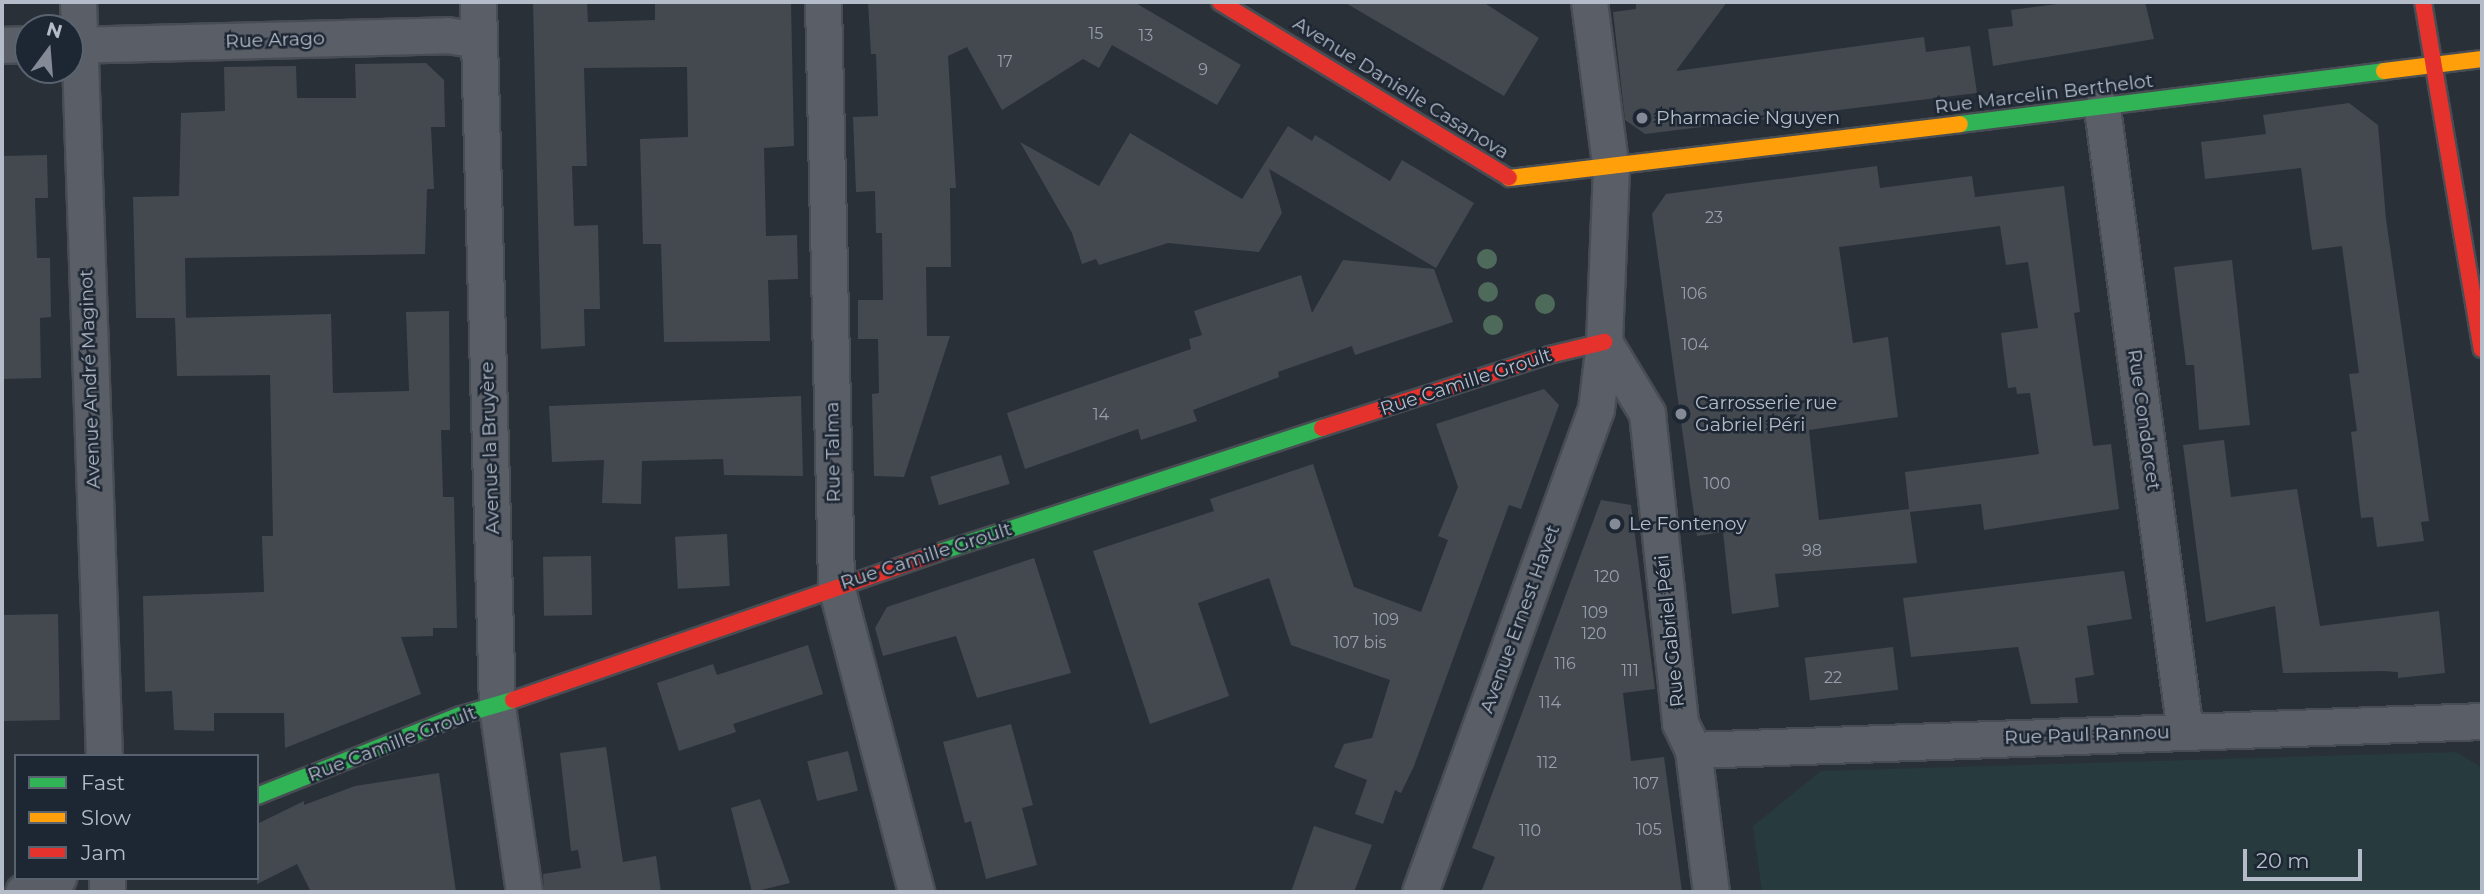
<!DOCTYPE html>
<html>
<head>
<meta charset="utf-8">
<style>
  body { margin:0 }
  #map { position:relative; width:2484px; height:894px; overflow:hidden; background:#2a3038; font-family:Montserrat,sans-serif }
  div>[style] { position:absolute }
  .green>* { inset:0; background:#273a3e }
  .building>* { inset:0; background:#444950; transform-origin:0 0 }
  .roads { filter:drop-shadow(2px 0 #484c53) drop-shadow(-2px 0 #484c53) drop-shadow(0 2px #484c53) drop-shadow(0 -2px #484c53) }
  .street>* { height:35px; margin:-17.5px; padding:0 17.5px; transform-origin:17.5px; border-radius:17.5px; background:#5a5e66 }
  .fast>* { height:16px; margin:-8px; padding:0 8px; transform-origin:8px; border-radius:8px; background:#30b455 }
  .slow>* { height:16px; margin:-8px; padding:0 8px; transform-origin:8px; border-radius:8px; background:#ff9f0a }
  .jam>* { height:16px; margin:-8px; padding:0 8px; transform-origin:8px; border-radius:8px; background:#e5322d }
  .trees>* { width:20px; height:20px; margin:-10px; border-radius:50%; background:#4e6a5a }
  .dots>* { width:19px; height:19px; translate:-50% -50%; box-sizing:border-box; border:4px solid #1d2633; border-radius:50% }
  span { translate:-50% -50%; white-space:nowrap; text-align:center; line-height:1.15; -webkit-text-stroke:5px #1d2633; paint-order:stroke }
  .number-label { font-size:16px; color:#989fab }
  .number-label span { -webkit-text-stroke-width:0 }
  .street-label { font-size:19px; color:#b4bcc9 }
  .poi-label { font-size:19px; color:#b4bcc9 }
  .left { translate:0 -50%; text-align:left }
  .frame { position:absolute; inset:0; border:4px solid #b4bcc9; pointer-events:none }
  .legend { position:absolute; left:14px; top:754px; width:245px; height:126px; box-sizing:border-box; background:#1d2633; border:2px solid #59626f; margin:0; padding:9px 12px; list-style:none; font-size:21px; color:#b4bcc9 }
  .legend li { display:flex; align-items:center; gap:14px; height:35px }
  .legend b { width:35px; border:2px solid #59626f }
  .north { position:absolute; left:14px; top:14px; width:70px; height:70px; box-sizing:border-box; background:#1d2633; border:2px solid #59626f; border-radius:50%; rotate:16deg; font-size:19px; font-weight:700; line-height:28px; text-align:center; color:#b4bcc9 }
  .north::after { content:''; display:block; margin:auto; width:24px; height:32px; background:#848b96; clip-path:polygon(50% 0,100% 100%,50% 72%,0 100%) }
  .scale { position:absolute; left:2243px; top:849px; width:119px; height:32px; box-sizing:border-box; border:4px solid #b4bcc9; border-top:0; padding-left:9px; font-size:21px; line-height:24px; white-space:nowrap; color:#b4bcc9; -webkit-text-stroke:5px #1d2633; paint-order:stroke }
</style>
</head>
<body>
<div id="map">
  <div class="green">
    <div style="clip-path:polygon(2456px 752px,2482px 768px,2482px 892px,1762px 892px,1753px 826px,1821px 771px)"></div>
  </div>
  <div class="building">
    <div style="clip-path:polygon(533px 2px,587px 2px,588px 22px,655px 20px,655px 2px,791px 2px,794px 146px,764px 148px,766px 236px,797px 235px,798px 279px,768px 280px,770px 341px,664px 342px,661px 244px,643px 244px,640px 139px,688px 137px,687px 67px,584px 68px,587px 166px,572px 166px,574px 226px,598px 225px,600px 309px,584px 309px,585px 346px,541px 349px)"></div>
    <div style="clip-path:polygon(868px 2px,1134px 2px,1241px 65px,1217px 105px,1112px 45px,1099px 68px,1083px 59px,1002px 110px,967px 47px,948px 56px,956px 188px,950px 188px,951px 267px,926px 267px,927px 336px,950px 336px,904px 477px,874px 476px,872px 394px,879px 393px,878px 339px,858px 339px,858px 300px,883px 300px,882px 233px,876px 233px,875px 191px,856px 192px,853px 117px,878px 116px,876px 54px,871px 54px)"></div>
    <div style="clip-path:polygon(1344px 2px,1483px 2px,1539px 38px,1504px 96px)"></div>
    <div style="clip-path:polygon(1636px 2px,1727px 2px,1676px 71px,1924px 37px,1926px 52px,1970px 46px,1977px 93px,1645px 134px,1625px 120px,1613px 12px,1636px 9px)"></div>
    <div style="clip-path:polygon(2073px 2px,2145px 2px,2154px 39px,1993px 66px,1988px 29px,2013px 26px,2011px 10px)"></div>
    <div style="clip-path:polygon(426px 63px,444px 80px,445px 127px,431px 127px,434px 189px,427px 189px,425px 254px,185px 258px,186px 318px,136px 318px,133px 197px,179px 196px,181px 113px,225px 111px,224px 67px,296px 66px,297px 98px,356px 98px,355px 64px)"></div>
    <div style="clip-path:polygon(2349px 103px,2378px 125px,2386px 219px,2429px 521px,2421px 522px,2424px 541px,2377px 547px,2373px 517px,2361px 518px,2355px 466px,2351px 432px,2357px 431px,2349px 374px,2359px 373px,2342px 246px,2312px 250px,2301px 168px,2205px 179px,2201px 142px,2266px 134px,2263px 115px)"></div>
    <div style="clip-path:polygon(1288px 126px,1312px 141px,1315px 135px,1390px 181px,1402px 160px,1474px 203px,1436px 268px,1269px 169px,1282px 213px,1259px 252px,1168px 243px,1099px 265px,1096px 259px,1082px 264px,1072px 233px,1020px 142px,1099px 186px,1130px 133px,1242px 199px)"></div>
    <div style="clip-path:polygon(47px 155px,48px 198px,35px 198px,37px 258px,50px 258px,51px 317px,40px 318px,41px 378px,2px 379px,2px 156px)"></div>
    <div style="clip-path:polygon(evenodd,1877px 166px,1880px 188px,1972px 176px,1975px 197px,2064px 186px,2080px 312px,2074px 313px,2093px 446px,2111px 444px,2119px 509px,1984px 530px,1981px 504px,1910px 512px,1917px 563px,1775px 574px,1779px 607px,1732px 614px,1723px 532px,1697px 536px,1652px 214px,1666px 194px,1877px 166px,2000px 226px,2006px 265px,2028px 262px,2038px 328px,2001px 333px,2008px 388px,2016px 387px,2017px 394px,2030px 393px,2039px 454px,1905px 472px,1909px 509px,1819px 520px,1809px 430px,1898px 417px,1888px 337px,1853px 343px,1839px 247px,2000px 226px)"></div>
    <div style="clip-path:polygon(1343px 260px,1434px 269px,1453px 322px,1355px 355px,1352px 346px,1278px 372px,1279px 377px,1193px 410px,1197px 421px,1141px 440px,1138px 429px,1025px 469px,1007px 413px,1191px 349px,1189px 339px,1202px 335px,1194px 311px,1301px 275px,1312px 313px)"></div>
    <div style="clip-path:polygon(2232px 260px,2250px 425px,2199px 430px,2194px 365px,2186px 365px,2174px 267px)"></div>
    <div style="clip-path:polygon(449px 311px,450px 430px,441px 430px,443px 497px,454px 497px,457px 628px,433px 628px,433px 636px,401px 637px,421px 694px,285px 748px,284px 713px,214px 713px,214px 731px,174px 730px,172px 691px,145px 692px,143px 596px,264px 592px,262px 536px,273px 536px,270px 375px,177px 376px,175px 318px,331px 314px,333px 393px,409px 391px,406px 312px)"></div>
    <div style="clip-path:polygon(1544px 389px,1559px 405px,1521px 509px,1509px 505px,1414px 766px,1401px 793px,1395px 790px,1383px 824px,1355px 814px,1367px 780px,1334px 767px,1344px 744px,1372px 738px,1390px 680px,1291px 645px,1269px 578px,1198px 603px,1229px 696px,1150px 724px,1093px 551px,1214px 511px,1210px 499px,1313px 464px,1354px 587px,1421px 612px,1448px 540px,1438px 536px,1458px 487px,1436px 424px)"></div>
    <div style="clip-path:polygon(801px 396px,803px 476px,724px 475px,723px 459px,642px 461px,641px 504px,602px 503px,604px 460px,552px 462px,549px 406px)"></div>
    <div style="clip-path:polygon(2224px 440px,2231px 497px,2297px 489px,2320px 626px,2439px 611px,2445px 673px,2398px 678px,2398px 672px,2383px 671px,2283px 673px,2275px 606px,2206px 622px,2183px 445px)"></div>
    <div style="left:1001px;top:455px;width:30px;height:74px;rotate:73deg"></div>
    <div style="clip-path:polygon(1601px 500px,1631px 505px,1655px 689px,1623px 693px,1631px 761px,1664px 757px,1682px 892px,1481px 892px,1495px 857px,1472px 848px)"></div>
    <div style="left:727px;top:534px;width:52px;height:52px;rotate:87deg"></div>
    <div style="left:591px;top:556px;width:59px;height:48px;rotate:89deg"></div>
    <div style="clip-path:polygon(1034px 558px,1071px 673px,977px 698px,956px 636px,883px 656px,875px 628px,887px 607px)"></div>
    <div style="clip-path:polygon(2124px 571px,2132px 619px,2087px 626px,2094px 675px,2075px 678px,2078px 703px,2031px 704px,2018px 647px,1911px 657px,1903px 598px)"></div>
    <div style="left:58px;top:614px;width:106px;height:56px;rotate:89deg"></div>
    <div style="clip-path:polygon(808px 645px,823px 694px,733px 724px,736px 732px,679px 751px,657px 683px,713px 664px,717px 675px)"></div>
    <div style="left:1893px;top:647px;width:43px;height:89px;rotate:83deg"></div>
    <div style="clip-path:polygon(1011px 724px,1033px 805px,1022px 808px,1037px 865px,986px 879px,971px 821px,965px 823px,943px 742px)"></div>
    <div style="clip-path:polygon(606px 747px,623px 862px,656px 856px,661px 892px,544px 892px,543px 874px,581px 868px,578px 850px,571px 851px,560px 753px)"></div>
    <div style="left:848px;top:751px;width:41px;height:42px;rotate:76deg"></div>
    <div style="clip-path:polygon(439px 773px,456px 892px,311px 892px,297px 864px,257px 884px,257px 824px,304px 801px,304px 805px,355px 786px)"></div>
    <div style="clip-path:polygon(760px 799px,790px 883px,752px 892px,731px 808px)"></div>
    <div style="clip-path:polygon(1314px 826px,1372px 845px,1354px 892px,1291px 892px)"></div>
  </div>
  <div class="roads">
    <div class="street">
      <div style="left:78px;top:2px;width:754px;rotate:88.03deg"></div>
      <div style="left:478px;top:2px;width:705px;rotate:88.46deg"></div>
      <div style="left:497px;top:707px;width:187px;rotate:81.7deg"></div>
      <div style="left:823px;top:2px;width:584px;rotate:88.72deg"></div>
      <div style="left:836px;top:586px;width:316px;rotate:75.3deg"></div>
      <div style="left:2px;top:45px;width:26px;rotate:-2deg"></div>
      <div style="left:70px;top:45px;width:377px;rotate:-1.5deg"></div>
      <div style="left:447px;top:35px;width:32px;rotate:9deg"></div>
      <div style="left:2102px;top:108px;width:629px;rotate:82.42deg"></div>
      <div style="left:1604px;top:342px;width:83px;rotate:58.8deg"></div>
      <div style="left:1647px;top:413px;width:312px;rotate:83.9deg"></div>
      <div style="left:1680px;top:723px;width:30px;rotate:64deg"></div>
      <div style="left:1693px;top:750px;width:143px;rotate:82.8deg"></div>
      <div style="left:1693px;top:750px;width:790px;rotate:-2.1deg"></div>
      <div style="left:107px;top:878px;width:14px;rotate:90deg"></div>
      <div style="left:23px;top:892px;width:38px;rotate:-22deg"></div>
      <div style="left:1420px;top:892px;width:514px;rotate:-69.98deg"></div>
      <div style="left:1596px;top:409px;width:67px;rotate:-83.2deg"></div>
      <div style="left:1604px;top:342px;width:171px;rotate:-87.7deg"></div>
      <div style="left:1611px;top:171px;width:170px;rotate:-97.4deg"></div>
    </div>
    <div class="fast">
      <div style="left:1960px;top:124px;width:427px;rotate:-7.1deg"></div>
      <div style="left:940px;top:552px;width:402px;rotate:-18deg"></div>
      <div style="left:257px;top:796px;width:219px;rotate:-21.7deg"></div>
      <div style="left:461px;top:715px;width:54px;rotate:-16.1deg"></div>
    </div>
    <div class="slow">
      <div style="left:2384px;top:71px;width:99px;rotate:-7deg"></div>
      <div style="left:1509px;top:178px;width:454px;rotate:-6.8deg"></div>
    </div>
    <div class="jam">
      <div style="left:1220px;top:2px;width:338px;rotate:31.3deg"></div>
      <div style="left:2423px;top:2px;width:352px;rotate:80.4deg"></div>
      <div style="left:1322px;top:428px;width:238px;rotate:-17.8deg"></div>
      <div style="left:1549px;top:355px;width:57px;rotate:-13.3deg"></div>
      <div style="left:513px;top:700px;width:452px;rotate:-19.1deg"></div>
    </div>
  </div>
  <div class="trees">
    <div style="left:1487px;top:259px"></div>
    <div style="left:1488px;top:292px"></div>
    <div style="left:1545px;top:304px"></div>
    <div style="left:1493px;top:325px"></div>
  </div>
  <div class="dots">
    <div style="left:1642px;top:118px;background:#848b96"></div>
    <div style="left:1681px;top:414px;background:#848b96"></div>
    <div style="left:1615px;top:524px;background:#848b96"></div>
  </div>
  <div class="number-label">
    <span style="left:1096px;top:34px">15</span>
    <span style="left:1146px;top:36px">13</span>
    <span style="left:1005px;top:62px">17</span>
    <span style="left:1203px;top:70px">9</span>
    <span style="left:1714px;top:218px">23</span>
    <span style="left:1694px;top:294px">106</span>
    <span style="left:1695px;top:345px">104</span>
    <span style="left:1101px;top:415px">14</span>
    <span style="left:1717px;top:484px">100</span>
    <span style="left:1812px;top:551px">98</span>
    <span style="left:1607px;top:577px">120</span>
    <span style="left:1595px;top:613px">109</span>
    <span style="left:1386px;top:620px">109</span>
    <span style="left:1594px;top:634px">120</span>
    <span style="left:1360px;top:643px">107 bis</span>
    <span style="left:1565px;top:664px">116</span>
    <span style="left:1630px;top:671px">111</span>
    <span style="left:1833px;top:678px">22</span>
    <span style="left:1550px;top:703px">114</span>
    <span style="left:1547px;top:763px">112</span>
    <span style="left:1646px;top:784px">107</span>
    <span style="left:1649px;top:830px">105</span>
    <span style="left:1530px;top:831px">110</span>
  </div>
  <div class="street-label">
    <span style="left:275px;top:40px;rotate:-2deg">Rue Arago</span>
    <span style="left:1401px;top:88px;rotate:32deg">Avenue Danielle Casanova</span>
    <span style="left:2044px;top:94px;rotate:-7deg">Rue Marcelin Berthelot</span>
    <span style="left:90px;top:379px;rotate:-92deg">Avenue André Maginot</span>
    <span style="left:1466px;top:382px;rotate:-18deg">Rue Camille Groult</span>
    <span style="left:2144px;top:420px;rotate:82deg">Rue Condorcet</span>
    <span style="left:490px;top:448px;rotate:-92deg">Avenue la Bruyère</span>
    <span style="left:833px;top:452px;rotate:-91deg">Rue Talma</span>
    <span style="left:926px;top:556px;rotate:-18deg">Rue Camille Groult</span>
    <span style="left:1520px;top:619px;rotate:-70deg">Avenue Ernest Havet</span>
    <span style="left:1670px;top:631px;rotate:-96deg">Rue Gabriel Péri</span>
    <span style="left:2087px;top:735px;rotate:-2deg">Rue Paul Rannou</span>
    <span style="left:392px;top:744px;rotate:-21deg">Rue Camille Groult</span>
  </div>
  <div class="poi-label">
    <span class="left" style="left:1656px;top:118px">Pharmacie Nguyen</span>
    <span class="left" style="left:1695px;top:414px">Carrosserie rue<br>Gabriel Péri</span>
    <span class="left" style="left:1629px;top:524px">Le Fontenoy</span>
  </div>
  <div class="frame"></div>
  <ul class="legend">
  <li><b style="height:9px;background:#30b455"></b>Fast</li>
  <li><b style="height:9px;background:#ff9f0a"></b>Slow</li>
  <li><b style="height:9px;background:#e5322d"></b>Jam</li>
  </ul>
  <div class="north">N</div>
  <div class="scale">20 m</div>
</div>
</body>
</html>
